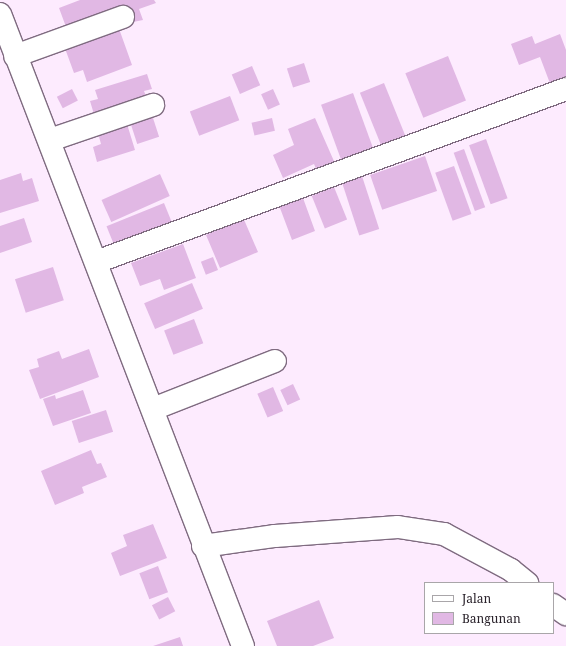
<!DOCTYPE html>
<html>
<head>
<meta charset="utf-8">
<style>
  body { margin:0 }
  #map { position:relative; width:566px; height:646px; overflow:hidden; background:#fdebfe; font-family:"Noto Serif",serif }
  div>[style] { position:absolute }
  .building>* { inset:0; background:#e1b8e4; transform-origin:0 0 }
  .roads { filter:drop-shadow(1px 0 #7f6b80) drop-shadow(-1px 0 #7f6b80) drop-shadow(0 1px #7f6b80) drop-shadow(0 -1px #7f6b80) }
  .minor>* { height:22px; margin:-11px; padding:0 11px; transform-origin:11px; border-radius:11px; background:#fff }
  span { translate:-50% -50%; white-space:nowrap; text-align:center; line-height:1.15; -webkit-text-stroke:3px #fff; paint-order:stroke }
  .legend { position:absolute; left:424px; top:582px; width:130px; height:52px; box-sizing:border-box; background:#fff; border:1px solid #a9a6a9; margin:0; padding:5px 7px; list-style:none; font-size:12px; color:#282029 }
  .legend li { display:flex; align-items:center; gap:8px; height:20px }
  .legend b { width:20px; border:1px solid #a9a6a9 }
</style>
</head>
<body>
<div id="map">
  <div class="building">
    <div style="clip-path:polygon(80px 0,154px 0,156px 3px,139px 9px,143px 20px,69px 35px,59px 8px)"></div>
    <div style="clip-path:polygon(117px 23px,132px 65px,87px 82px,83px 70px,74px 73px,63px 43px)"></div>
    <div style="clip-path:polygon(560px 34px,566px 50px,566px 90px,554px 94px,540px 57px,519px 65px,511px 44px,532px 36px,535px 44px)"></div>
    <div style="left:448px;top:56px;width:48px;height:46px;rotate:68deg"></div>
    <div style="left:304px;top:63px;width:20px;height:18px;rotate:72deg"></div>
    <div style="left:252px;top:66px;width:21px;height:22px;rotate:67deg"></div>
    <div style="clip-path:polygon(147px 74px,152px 89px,144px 91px,149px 104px,96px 121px,90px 101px,98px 99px,95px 90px)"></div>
    <div style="left:384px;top:83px;width:61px;height:26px;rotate:68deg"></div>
    <div style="left:72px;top:89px;width:13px;height:17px;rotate:63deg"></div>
    <div style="left:273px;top:89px;width:17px;height:13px;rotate:66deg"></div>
    <div style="left:353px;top:93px;width:71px;height:34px;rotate:70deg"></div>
    <div style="left:230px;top:96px;width:26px;height:43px;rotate:69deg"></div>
    <div style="left:152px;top:115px;width:23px;height:23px;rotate:72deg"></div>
    <div style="left:272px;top:118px;width:13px;height:21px;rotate:77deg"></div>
    <div style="clip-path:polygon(315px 118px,337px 168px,319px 176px,314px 164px,283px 178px,273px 155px,294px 145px,288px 129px)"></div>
    <div style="clip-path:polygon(127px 124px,135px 150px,97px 162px,93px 147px,101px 144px,98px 133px)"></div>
    <div style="left:486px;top:139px;width:63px;height:18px;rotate:70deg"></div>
    <div style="left:464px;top:149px;width:62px;height:11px;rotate:70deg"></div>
    <div style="left:425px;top:156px;width:37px;height:58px;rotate:71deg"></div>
    <div style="left:454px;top:166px;width:51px;height:20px;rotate:70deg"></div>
    <div style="clip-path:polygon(21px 173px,23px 181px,32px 178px,39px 201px,0 213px,0 180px)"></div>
    <div style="left:361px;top:173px;width:59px;height:21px;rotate:72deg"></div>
    <div style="left:160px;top:174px;width:24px;height:64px;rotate:66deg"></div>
    <div style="left:334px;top:187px;width:35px;height:24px;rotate:68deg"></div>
    <div style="clip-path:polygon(293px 194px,296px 200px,303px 198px,315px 231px,292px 240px,277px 200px)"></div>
    <div style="left:164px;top:203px;width:27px;height:62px;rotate:68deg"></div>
    <div style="clip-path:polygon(242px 215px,258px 252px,220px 268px,206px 235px,224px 227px,223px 223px)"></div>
    <div style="clip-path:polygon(24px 218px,32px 242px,0 253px,0 226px)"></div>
    <div style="clip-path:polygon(183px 244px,196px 278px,164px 290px,160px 279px,140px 286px,131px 263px)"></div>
    <div style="left:213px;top:257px;width:14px;height:13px;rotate:69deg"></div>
    <div style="left:53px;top:267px;width:35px;height:40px;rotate:72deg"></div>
    <div style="left:192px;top:283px;width:28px;height:52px;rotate:67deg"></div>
    <div style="left:194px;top:319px;width:26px;height:32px;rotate:69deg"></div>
    <div style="clip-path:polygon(89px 349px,99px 377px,40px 399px,29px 370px,39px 367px,37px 359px,59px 351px,62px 359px)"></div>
    <div style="left:293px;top:384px;width:17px;height:14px;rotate:65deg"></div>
    <div style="left:273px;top:387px;width:26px;height:17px;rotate:67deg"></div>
    <div style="clip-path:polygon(83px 390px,91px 413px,53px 426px,43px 399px,55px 395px,56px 399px)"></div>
    <div style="left:106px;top:410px;width:23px;height:36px;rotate:72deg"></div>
    <div style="clip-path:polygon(91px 450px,97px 464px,101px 463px,107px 477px,82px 487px,84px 493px,55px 505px,41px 471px)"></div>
    <div style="clip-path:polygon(153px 524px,167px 558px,120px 576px,111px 553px,127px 546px,123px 535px)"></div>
    <div style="left:158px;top:566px;width:28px;height:20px;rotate:69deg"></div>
    <div style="left:168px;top:597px;width:16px;height:18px;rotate:63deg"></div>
    <div style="clip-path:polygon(319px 600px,334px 638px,313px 646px,277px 646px,267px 621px)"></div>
    <div style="clip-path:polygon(180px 637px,183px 646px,153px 646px)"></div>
  </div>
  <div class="roads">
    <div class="minor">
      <div style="left:0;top:14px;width:677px;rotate:68.97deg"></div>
      <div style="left:15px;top:56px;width:115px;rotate:-19.9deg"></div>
      <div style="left:50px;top:140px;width:109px;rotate:-18.8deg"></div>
      <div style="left:96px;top:262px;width:501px;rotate:-20.21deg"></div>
      <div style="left:153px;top:409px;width:131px;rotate:-21.5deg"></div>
      <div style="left:203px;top:546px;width:73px;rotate:-7.9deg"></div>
      <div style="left:275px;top:536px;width:123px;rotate:-4.2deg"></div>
      <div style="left:398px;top:527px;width:47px;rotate:8.7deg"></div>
      <div style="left:444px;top:534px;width:76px;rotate:28.2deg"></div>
      <div style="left:511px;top:570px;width:21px;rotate:39deg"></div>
      <div style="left:553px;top:605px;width:16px;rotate:35deg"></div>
    </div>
  </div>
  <ul class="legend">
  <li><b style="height:5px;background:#fff"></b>Jalan</li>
  <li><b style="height:11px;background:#e1b8e4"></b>Bangunan</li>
  </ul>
</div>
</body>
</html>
